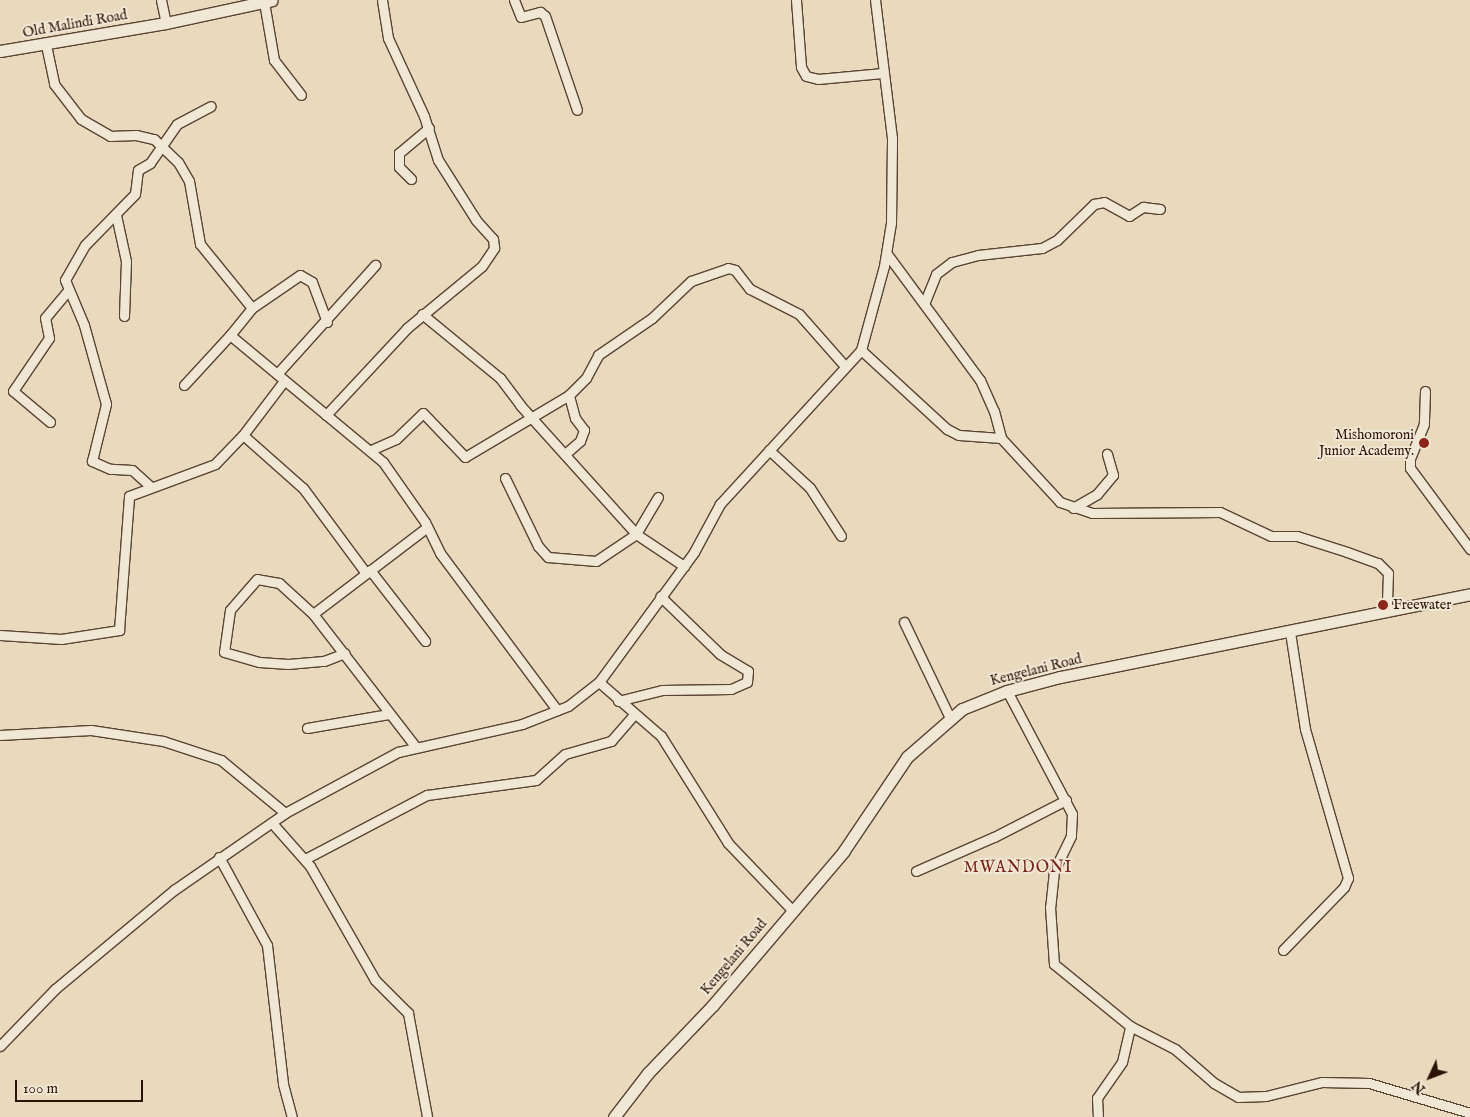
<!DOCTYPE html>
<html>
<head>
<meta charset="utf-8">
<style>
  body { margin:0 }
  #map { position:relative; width:1470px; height:1117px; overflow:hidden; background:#e9dabe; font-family:"IM FELL English",serif }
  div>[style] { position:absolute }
  .roads { filter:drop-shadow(1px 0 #5a4432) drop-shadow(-1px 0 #5a4432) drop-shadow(0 1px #5a4432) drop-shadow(0 -1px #5a4432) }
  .street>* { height:9px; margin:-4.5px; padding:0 4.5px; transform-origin:4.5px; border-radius:4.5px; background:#f1e7d5 }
  .secondary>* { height:11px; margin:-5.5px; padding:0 5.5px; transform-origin:5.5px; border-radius:5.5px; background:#f1e7d5 }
  .dots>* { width:14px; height:14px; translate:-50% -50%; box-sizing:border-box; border:2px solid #f1e7d5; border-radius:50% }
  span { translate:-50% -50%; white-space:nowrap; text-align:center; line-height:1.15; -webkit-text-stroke:4px #f1e7d5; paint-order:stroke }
  .street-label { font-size:14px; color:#2b1204 }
  .poi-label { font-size:14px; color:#2b1204 }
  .right { translate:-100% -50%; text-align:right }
  .left { translate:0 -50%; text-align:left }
  .quarter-label { font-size:16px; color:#7a1f14; letter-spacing:1px }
  .north { position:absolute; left:1405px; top:1052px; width:50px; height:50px; -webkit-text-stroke:4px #f1e7d5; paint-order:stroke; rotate:227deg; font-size:14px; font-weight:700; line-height:20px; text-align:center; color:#2b1204 }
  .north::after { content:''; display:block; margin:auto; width:18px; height:22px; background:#2b1204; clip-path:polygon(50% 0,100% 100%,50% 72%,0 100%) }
  .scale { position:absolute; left:15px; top:1080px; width:128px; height:22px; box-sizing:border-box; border:2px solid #2b1204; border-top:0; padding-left:6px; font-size:15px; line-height:18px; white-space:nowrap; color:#2b1204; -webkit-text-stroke:4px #f1e7d5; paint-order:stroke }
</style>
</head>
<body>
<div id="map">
  <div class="roads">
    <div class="street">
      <div style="left:161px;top:0;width:24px;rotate:78deg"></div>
      <div style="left:514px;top:0;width:18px;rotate:68deg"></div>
      <div style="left:521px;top:17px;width:20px;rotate:-15deg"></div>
      <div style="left:540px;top:12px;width:6px;rotate:39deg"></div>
      <div style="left:545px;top:16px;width:99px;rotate:71.2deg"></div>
      <div style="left:796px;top:0;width:67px;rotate:85.7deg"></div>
      <div style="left:801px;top:67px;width:10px;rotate:61deg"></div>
      <div style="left:806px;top:76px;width:12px;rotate:14deg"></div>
      <div style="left:818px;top:79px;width:65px;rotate:-5.3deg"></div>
      <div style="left:264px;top:2px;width:59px;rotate:80.2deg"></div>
      <div style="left:274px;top:60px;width:44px;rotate:52.4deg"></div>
      <div style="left:46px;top:45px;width:40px;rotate:78deg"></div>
      <div style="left:54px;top:84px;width:44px;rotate:52.4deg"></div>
      <div style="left:81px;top:119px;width:34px;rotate:30deg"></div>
      <div style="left:110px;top:136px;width:26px;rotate:-2deg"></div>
      <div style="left:136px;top:135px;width:18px;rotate:13deg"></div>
      <div style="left:154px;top:139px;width:33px;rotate:44deg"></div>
      <div style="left:178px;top:162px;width:22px;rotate:60deg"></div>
      <div style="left:189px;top:181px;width:64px;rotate:80.1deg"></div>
      <div style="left:200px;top:244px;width:82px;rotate:50.9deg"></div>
      <div style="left:411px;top:179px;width:17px;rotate:-135deg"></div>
      <div style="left:399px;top:167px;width:14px;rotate:-90deg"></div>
      <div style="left:399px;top:153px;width:39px;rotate:-40deg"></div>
      <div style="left:116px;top:215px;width:47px;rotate:77.7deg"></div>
      <div style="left:126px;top:261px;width:55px;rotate:92.1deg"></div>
      <div style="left:887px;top:254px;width:157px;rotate:53.6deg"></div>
      <div style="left:980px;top:380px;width:34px;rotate:66deg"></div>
      <div style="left:994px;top:411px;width:28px;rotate:75deg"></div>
      <div style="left:1001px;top:438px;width:87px;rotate:47.3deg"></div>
      <div style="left:1060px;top:502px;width:34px;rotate:19deg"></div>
      <div style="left:1092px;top:513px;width:128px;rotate:-0.4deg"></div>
      <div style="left:1220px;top:512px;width:56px;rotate:25.2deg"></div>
      <div style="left:1271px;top:536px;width:26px"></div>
      <div style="left:1297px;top:536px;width:52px;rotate:17.7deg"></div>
      <div style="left:1347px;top:552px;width:33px;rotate:20deg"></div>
      <div style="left:1378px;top:563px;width:14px;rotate:45deg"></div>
      <div style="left:1388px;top:573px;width:38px;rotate:92deg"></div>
      <div style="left:924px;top:304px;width:32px;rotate:-68deg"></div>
      <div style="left:936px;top:274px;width:20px;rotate:-37deg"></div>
      <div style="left:952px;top:262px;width:27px;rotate:-15deg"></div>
      <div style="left:978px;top:255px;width:64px;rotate:-6.2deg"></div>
      <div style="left:1042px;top:248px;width:17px;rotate:-28deg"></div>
      <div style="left:1057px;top:240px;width:52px;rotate:-44.2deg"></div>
      <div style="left:1094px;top:204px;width:10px;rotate:-11deg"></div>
      <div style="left:1104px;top:202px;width:29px;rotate:29deg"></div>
      <div style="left:1129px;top:216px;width:17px;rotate:-33deg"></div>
      <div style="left:1143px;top:207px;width:17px;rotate:7deg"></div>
      <div style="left:422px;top:314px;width:101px;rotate:39.4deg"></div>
      <div style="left:500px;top:378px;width:34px;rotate:53deg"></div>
      <div style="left:520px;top:405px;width:173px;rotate:48deg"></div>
      <div style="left:636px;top:534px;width:43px;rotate:-59.3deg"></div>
      <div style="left:327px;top:322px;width:43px;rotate:-110.6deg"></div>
      <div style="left:312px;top:282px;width:14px;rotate:-150deg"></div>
      <div style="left:300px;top:275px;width:58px;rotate:145.5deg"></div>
      <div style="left:252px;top:308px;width:35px;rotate:129deg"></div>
      <div style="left:230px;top:335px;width:199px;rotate:39.7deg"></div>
      <div style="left:383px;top:462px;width:73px;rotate:55deg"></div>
      <div style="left:425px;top:522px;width:34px;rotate:64deg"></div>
      <div style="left:440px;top:553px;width:196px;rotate:53.3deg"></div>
      <div style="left:861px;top:350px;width:117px;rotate:42.6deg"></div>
      <div style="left:947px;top:429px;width:13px;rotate:27deg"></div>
      <div style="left:959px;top:435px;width:42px;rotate:4.1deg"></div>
      <div style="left:277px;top:374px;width:147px;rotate:-48deg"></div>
      <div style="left:184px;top:385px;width:68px;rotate:-47.4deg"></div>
      <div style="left:1425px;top:391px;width:33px;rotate:92deg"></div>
      <div style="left:1424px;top:424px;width:37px;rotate:112deg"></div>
      <div style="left:1410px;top:458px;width:10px;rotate:90deg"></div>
      <div style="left:1410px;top:468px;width:101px;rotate:53.5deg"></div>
      <div style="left:326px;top:415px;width:119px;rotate:-47deg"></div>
      <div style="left:407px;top:328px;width:97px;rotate:-39.6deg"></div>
      <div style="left:482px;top:266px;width:22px;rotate:-56deg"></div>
      <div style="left:494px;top:248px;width:9px;rotate:-96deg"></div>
      <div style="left:493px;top:239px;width:25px;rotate:-132deg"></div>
      <div style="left:476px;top:220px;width:71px;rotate:-122.3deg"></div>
      <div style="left:438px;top:160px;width:46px;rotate:-107.7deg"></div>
      <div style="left:424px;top:116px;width:86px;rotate:-114.8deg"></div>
      <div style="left:388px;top:38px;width:38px;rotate:-99deg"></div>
      <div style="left:50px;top:422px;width:48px;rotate:-140deg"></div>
      <div style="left:13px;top:391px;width:64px;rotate:-55.8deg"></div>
      <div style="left:49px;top:338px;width:20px;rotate:-101deg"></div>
      <div style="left:45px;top:318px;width:34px;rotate:-50deg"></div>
      <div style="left:243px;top:435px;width:80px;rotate:41.5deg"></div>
      <div style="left:303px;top:488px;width:106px;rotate:53.5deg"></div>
      <div style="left:371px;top:450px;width:27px;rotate:-24deg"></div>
      <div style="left:396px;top:439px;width:37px;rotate:-44deg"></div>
      <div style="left:423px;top:413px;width:61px;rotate:46.3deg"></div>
      <div style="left:465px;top:457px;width:121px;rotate:-30.8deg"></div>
      <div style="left:569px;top:395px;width:24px;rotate:-45deg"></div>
      <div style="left:586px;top:378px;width:26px;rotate:-62deg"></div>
      <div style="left:598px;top:355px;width:65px;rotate:-34.4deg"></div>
      <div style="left:652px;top:318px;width:54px;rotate:-43.5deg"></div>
      <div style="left:691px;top:281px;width:39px;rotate:-19deg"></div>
      <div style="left:728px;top:268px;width:7px;rotate:16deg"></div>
      <div style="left:735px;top:270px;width:24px;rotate:52deg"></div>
      <div style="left:750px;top:289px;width:55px;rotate:27deg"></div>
      <div style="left:799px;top:314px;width:68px;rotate:48.6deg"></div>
      <div style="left:769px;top:450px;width:56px;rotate:42.8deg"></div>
      <div style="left:810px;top:488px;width:57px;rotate:57.1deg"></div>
      <div style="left:565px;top:454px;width:20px;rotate:-41deg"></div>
      <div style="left:580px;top:441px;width:12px;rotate:-70deg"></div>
      <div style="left:584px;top:430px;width:15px;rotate:-127deg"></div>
      <div style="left:575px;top:418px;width:24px;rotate:-105deg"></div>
      <div style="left:505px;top:478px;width:76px;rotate:64.1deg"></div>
      <div style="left:538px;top:546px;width:15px;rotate:48deg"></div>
      <div style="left:548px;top:557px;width:48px;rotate:4.8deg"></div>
      <div style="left:596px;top:561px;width:48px;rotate:-34deg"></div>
      <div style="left:636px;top:534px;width:58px;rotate:33.7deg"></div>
      <div style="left:151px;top:487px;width:25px;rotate:-138deg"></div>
      <div style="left:132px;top:470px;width:22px;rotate:-177deg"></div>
      <div style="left:110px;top:469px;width:20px;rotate:-156deg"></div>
      <div style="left:92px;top:461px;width:59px;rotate:-76.2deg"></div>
      <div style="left:106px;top:404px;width:82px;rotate:-105.6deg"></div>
      <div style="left:84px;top:325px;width:49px;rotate:-112.9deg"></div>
      <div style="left:65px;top:280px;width:40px;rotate:-60.3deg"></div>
      <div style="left:85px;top:245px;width:71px;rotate:-45.6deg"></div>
      <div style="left:135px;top:194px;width:24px;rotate:-83deg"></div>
      <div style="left:138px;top:170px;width:14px;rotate:-30deg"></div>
      <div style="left:150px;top:163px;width:47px;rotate:-55.3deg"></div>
      <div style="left:177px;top:124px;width:38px;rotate:-28deg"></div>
      <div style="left:1073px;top:508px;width:28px;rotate:-30deg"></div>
      <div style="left:1097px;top:494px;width:25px;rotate:-50deg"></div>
      <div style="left:1113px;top:475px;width:22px;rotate:-106deg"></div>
      <div style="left:370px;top:570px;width:90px;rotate:52.2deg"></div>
      <div style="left:313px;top:614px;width:46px;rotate:-137.6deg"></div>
      <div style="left:279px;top:583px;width:22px;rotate:-170deg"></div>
      <div style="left:257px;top:579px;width:41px;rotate:131.1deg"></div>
      <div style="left:230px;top:610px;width:42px;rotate:98.1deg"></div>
      <div style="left:224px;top:652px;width:36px;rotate:16deg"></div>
      <div style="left:259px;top:662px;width:29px;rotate:4deg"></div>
      <div style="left:288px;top:664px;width:36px;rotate:-5deg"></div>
      <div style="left:324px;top:661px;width:22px;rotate:-21deg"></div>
      <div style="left:904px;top:622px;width:106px;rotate:64.4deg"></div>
      <div style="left:0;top:635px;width:61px;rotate:3.8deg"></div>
      <div style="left:61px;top:639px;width:59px;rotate:-8.8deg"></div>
      <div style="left:119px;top:630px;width:134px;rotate:-85.7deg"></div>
      <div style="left:129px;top:496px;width:92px;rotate:-20.4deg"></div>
      <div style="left:215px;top:464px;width:40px;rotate:-46deg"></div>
      <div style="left:243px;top:435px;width:68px;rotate:-52.8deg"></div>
      <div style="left:599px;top:682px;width:82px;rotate:41.1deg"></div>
      <div style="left:661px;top:736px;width:126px;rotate:57.9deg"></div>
      <div style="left:728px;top:843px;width:93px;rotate:46.3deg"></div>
      <div style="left:1007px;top:691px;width:139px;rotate:62.1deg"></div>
      <div style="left:1072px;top:814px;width:22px;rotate:93deg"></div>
      <div style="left:1071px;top:836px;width:39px;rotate:116deg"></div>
      <div style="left:1054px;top:871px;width:36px;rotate:96deg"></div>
      <div style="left:1050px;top:907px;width:57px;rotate:86deg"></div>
      <div style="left:1054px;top:964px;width:98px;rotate:39.2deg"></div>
      <div style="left:1130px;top:1026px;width:51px;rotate:27.1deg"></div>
      <div style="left:1175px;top:1049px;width:52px;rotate:41.1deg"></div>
      <div style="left:1214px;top:1083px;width:28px;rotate:30deg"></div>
      <div style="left:1238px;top:1097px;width:28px;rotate:-2deg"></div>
      <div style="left:1266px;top:1096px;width:58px;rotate:-14deg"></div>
      <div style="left:1322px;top:1082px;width:47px;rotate:1.2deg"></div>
      <div style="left:1369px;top:1083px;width:105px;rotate:16.5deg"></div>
      <div style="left:618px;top:701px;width:45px;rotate:-14deg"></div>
      <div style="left:662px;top:690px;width:69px;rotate:-0.8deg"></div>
      <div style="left:731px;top:689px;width:17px;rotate:-24deg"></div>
      <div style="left:747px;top:682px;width:11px;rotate:-85deg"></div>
      <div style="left:748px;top:671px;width:33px;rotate:-149deg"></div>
      <div style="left:720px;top:654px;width:83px;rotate:-136deg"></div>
      <div style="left:307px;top:728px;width:83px;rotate:-9.7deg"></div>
      <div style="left:0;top:735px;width:91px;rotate:-3.1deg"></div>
      <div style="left:91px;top:730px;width:73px;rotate:8.7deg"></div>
      <div style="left:163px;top:741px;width:61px;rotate:18.1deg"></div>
      <div style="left:221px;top:760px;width:83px;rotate:39.6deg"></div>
      <div style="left:415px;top:746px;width:167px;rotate:-127.7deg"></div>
      <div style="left:313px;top:614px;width:143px;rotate:-37.3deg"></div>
      <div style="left:272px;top:823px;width:57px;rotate:48.5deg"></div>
      <div style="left:310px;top:866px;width:131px;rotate:60.3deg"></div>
      <div style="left:375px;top:980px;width:47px;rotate:45deg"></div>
      <div style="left:408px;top:1013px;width:106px;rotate:79.6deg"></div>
      <div style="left:219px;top:857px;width:100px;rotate:61.4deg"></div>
      <div style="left:267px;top:945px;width:140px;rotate:83.4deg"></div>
      <div style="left:283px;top:1084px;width:34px;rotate:75deg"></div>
      <div style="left:305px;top:859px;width:138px;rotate:-27.7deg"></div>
      <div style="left:427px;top:795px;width:110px;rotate:-7.8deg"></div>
      <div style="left:536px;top:780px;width:39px;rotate:-42deg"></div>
      <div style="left:565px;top:754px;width:48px;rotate:-15.8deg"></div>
      <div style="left:611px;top:741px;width:35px;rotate:-49deg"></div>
      <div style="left:916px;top:871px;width:85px;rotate:-23.6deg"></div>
      <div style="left:994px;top:837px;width:81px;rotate:-27.2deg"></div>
      <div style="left:1283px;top:950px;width:88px;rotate:-45.9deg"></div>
      <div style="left:1344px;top:887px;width:10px;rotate:-66deg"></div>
      <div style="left:1348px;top:878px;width:155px;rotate:-106.1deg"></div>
      <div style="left:1305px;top:729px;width:98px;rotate:-98.8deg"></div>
      <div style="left:0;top:1046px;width:79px;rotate:-46deg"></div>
      <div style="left:55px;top:989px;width:155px;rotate:-39.8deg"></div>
      <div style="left:174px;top:890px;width:135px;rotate:-34.7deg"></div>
      <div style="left:285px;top:813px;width:128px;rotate:-28.4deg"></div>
      <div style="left:398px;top:752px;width:127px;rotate:-12.7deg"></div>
      <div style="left:522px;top:724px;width:49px;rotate:-21.4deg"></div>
      <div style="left:568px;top:706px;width:39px;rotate:-38deg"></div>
      <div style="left:599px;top:682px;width:161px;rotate:-53.8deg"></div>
      <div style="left:694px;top:552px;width:55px;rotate:-61.6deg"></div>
      <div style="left:720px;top:504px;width:209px;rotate:-47.5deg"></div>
      <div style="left:861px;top:350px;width:87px;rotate:-74.7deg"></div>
      <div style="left:884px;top:266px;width:44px;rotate:-80.8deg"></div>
      <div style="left:891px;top:223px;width:85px;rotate:-89.3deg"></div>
      <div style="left:892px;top:138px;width:139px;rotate:-97deg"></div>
      <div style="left:1098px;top:1117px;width:19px;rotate:-93deg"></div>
      <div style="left:1097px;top:1098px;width:44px;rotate:-55.2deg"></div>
      <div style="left:1122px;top:1062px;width:37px;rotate:-77deg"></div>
    </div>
    <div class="secondary">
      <div style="left:0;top:51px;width:168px;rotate:-9.6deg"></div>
      <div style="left:166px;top:23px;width:108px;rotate:-12.2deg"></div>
      <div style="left:614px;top:1117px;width:56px;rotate:-52.3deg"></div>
      <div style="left:648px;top:1073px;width:94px;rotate:-46.3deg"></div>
      <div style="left:713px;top:1005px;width:201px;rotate:-49.6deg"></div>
      <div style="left:843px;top:852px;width:115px;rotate:-56deg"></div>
      <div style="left:907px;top:757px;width:73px;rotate:-41.1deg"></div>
      <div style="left:962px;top:709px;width:48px;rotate:-21.8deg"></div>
      <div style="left:1007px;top:691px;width:55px;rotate:-14.8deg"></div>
      <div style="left:1060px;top:677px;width:418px;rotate:-11.4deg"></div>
    </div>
  </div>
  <div class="dots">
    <div style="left:1424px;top:443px;background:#8f2418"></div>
    <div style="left:1383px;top:605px;background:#8f2418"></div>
  </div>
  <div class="street-label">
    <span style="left:75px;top:24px;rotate:-10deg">Old Malindi Road</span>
    <span style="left:1036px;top:670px;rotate:-14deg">Kengelani Road</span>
    <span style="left:734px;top:957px;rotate:-50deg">Kengelani Road</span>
  </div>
  <div class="poi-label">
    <span class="right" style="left:1414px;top:443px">Mishomoroni<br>Junior Academy.</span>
    <span class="left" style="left:1393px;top:605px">Freewater</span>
  </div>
  <div class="quarter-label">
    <span style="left:1018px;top:868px">MWANDONI</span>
  </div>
  <div class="north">N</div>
  <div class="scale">100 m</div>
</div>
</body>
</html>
